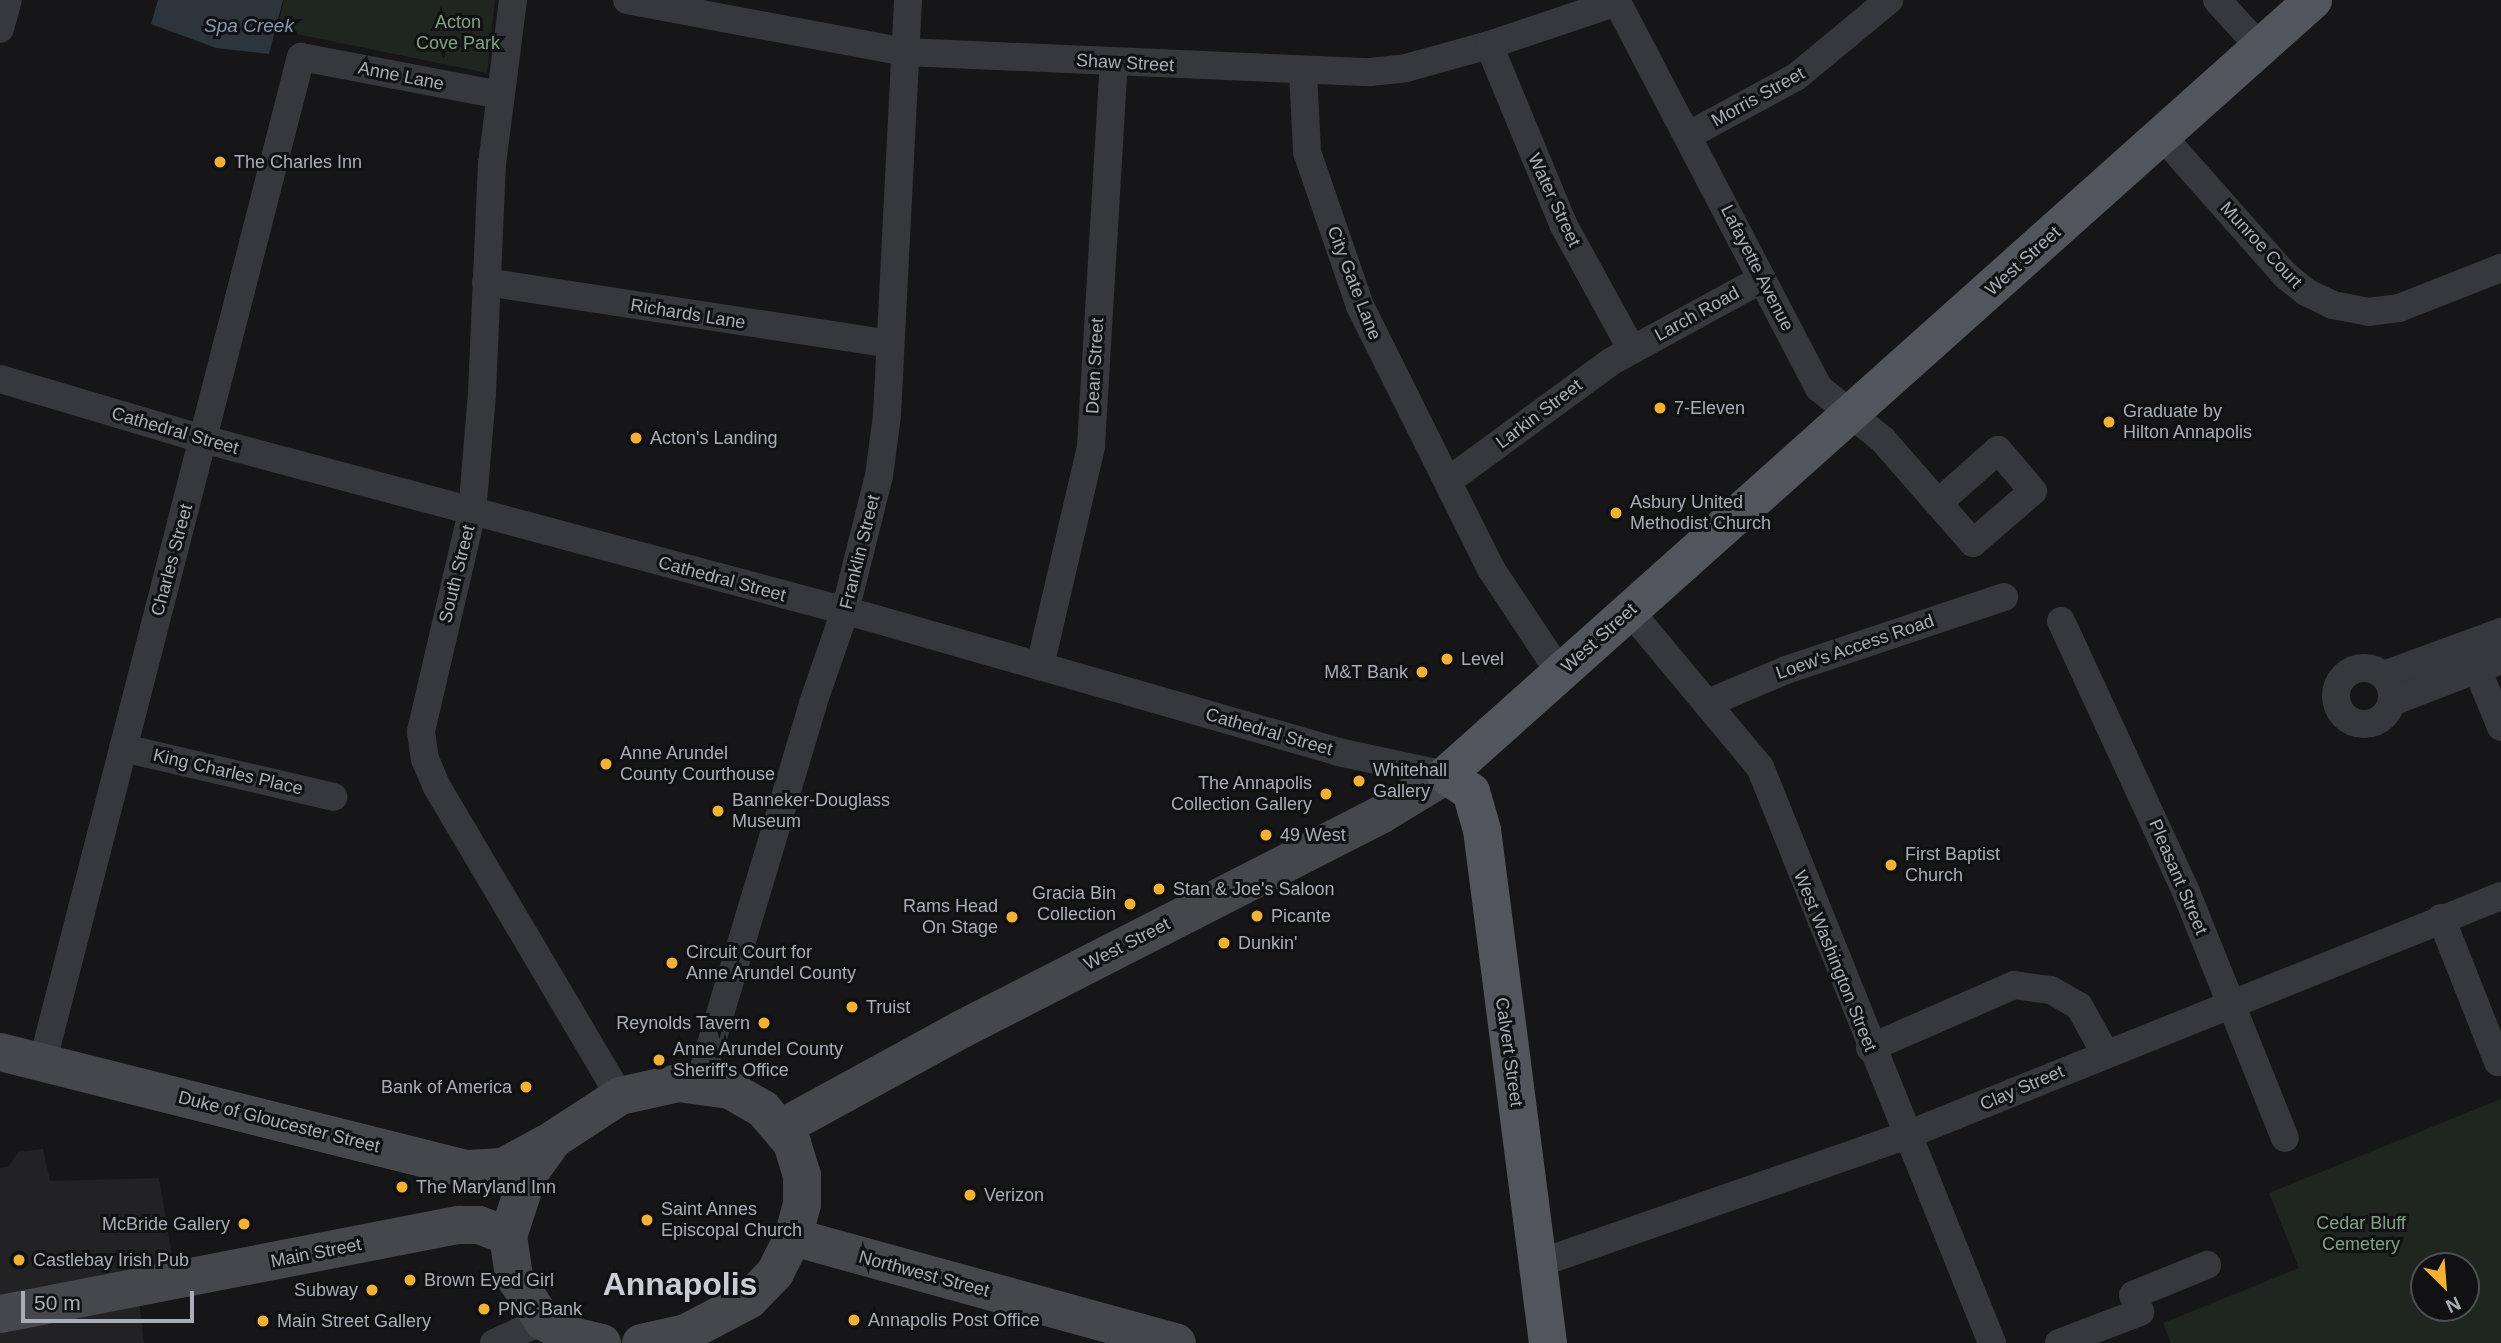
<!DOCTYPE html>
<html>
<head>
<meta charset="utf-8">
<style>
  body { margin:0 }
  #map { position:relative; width:2501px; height:1343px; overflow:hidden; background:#161618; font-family:Arial,sans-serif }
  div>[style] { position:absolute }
  .built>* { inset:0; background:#222225 }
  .green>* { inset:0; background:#1e261f }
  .water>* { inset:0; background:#2c353c }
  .street>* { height:28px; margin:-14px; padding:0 14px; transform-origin:14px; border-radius:14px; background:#37383d }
  .street>.ring { margin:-14px; padding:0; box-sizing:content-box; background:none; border:28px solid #37383d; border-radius:50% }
  .secondary>* { height:38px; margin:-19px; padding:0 19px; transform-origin:19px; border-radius:19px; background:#45474d }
  .primary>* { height:38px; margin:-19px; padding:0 19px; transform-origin:19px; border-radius:19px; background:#53555c }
  .dots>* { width:19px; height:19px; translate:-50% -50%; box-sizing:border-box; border:4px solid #111113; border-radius:50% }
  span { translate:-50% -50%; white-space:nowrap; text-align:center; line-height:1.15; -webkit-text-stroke:6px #111113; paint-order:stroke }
  .park-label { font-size:18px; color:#7fa381 }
  .street-label { font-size:18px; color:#a8adb8 }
  .poi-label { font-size:18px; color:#a8adb8 }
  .left { translate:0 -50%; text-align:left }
  .right { translate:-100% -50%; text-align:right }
  .water-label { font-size:19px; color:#7f9bb3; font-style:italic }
  .town-label { font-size:32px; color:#c9ccd4; font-weight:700 }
  .north { position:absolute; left:2410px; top:1252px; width:70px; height:70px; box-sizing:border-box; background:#111113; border:2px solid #4d4f55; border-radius:50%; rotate:155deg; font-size:19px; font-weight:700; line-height:28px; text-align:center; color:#a8adb8 }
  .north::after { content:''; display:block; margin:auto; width:24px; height:32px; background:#f2b134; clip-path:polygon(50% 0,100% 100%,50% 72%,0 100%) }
  .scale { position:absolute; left:21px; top:1291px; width:173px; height:32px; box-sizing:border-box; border:4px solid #a8adb8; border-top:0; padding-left:9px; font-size:21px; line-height:24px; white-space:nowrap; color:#a8adb8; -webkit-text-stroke:5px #111113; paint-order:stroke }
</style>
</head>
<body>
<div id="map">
  <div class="built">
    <div style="clip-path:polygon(43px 1149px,50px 1181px,159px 1178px,174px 1268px,136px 1275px,144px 1343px,0 1343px,0 1168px,9px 1166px,18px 1152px)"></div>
  </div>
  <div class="green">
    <div style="clip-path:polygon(284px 0,495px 0,487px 73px,277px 30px)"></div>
    <div style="clip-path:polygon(evenodd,2501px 1099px,2501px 1343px,2171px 1343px,2163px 1323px,2299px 1268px,2269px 1193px,2501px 1099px,2466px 1266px,2466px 1308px,2424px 1308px,2424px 1266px,2466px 1266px)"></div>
  </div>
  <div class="water">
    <div style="clip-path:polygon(158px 0,283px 0,269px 54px,216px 48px,151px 24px)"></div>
  </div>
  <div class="street">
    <div style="left:513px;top:0;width:164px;rotate:97.3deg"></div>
    <div style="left:492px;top:163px;width:231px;rotate:92.5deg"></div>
    <div style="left:482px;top:394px;width:118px;rotate:94.8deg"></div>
    <div style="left:472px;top:512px;width:226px;rotate:103.1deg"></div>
    <div style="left:421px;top:732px;width:27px;rotate:82deg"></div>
    <div style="left:425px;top:759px;width:30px;rotate:67deg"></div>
    <div style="left:437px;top:787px;width:359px;rotate:59.4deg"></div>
    <div style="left:627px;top:0;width:283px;rotate:10.6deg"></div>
    <div style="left:905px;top:52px;width:465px;rotate:2.5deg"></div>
    <div style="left:1370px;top:72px;width:36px;rotate:-6deg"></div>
    <div style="left:1406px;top:68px;width:86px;rotate:-15.5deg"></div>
    <div style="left:1489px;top:45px;width:135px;rotate:-18.6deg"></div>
    <div style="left:1616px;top:0;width:438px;rotate:62.4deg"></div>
    <div style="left:1819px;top:388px;width:82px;rotate:39.1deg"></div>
    <div style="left:1883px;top:440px;width:84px;rotate:48.9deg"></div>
    <div style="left:1938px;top:503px;width:53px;rotate:48.8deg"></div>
    <div style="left:1973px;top:543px;width:79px;rotate:-40.9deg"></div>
    <div style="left:2033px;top:491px;width:54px;rotate:-130.5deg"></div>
    <div style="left:1998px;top:450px;width:80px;rotate:138.5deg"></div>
    <div style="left:2217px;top:0;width:45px;rotate:47.7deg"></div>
    <div style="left:2247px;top:33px;width:22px;rotate:36deg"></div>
    <div style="left:0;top:29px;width:30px;rotate:-75deg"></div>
    <div style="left:1489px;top:45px;width:194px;rotate:67.5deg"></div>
    <div style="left:1563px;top:224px;width:144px;rotate:61.3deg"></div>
    <div style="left:1303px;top:72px;width:80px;rotate:87.1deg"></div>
    <div style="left:1307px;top:152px;width:163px;rotate:71deg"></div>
    <div style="left:1360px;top:306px;width:294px;rotate:63.5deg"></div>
    <div style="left:1491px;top:569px;width:125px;rotate:56.4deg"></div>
    <div style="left:1689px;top:135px;width:122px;rotate:-28.5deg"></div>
    <div style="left:1796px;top:77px;width:121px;rotate:-39.6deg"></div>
    <div style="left:2163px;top:137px;width:184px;rotate:48.5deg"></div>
    <div style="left:2285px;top:275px;width:27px;rotate:39deg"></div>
    <div style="left:2306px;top:292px;width:30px;rotate:26deg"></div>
    <div style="left:2333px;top:305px;width:36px;rotate:11deg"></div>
    <div style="left:2368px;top:312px;width:31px;rotate:-7deg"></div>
    <div style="left:2399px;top:308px;width:110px;rotate:-21.4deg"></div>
    <div style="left:486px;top:282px;width:408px;rotate:8.7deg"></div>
    <div style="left:0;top:379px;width:212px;rotate:16.5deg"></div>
    <div style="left:203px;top:439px;width:685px;rotate:14.97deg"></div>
    <div style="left:865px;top:616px;width:492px;rotate:16deg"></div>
    <div style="left:1338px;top:752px;width:110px;rotate:12deg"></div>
    <div style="left:1448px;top:481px;width:203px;rotate:-36.2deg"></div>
    <div style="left:1612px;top:361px;width:171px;rotate:-28.7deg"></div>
    <div style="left:1629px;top:610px;width:204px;rotate:50.2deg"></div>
    <div style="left:1760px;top:767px;width:621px;rotate:68.06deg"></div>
    <div style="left:2061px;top:621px;width:298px;rotate:65.2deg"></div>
    <div style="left:2186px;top:892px;width:265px;rotate:68.1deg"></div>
    <div style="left:2470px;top:652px;width:81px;rotate:67.5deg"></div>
    <div style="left:1040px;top:666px;width:226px;rotate:-76.9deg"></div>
    <div style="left:1091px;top:446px;width:385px;rotate:-86.6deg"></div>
    <div class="ring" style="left:2336px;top:668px;width:28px;height:28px"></div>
    <div style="left:2384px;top:675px;width:125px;rotate:-20.2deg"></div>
    <div style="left:2392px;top:702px;width:117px;rotate:-21.1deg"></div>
    <div style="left:1708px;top:703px;width:85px;rotate:-22.9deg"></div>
    <div style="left:1786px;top:670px;width:230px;rotate:-18.5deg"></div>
    <div style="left:123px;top:748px;width:216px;rotate:13.1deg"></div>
    <div style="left:2441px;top:918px;width:155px;rotate:68.4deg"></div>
    <div style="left:1870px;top:1048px;width:157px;rotate:-23.6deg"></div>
    <div style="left:2014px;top:985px;width:37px;rotate:8deg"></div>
    <div style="left:2051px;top:990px;width:32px;rotate:30deg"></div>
    <div style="left:2079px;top:1006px;width:54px;rotate:61deg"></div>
    <div style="left:42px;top:1064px;width:1040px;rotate:-75.58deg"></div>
    <div style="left:301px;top:57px;width:203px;rotate:10.8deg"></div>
    <div style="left:699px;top:1084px;width:398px;rotate:-73.3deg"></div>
    <div style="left:813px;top:703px;width:97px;rotate:-70.8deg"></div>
    <div style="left:845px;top:611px;width:139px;rotate:-75.9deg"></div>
    <div style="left:879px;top:476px;width:62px;rotate:-82.5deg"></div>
    <div style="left:887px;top:415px;width:416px;rotate:-87.1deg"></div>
    <div style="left:1537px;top:1264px;width:392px;rotate:-19.2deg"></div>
    <div style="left:1907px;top:1135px;width:640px;rotate:-21.92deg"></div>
    <div style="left:494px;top:1343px;width:54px;rotate:-24.2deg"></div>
    <div style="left:2059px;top:1343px;width:87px;rotate:-20.9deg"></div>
    <div style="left:2140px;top:1312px;width:18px;rotate:-112deg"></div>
    <div style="left:2133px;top:1295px;width:80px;rotate:-22.1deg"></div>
  </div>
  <div class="secondary">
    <div style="left:0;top:1052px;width:480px;rotate:14.1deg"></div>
    <div style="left:466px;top:1169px;width:37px;rotate:-3deg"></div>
    <div style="left:503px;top:1167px;width:52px;rotate:-28.5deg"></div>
    <div style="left:783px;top:1127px;width:204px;rotate:-28.7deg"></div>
    <div style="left:962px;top:1029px;width:472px;rotate:-27.1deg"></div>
    <div style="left:1382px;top:814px;width:75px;rotate:-31.4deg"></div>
    <div style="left:793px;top:1237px;width:398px;rotate:15.4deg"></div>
    <div style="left:0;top:1314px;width:468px;rotate:-11deg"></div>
    <div style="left:459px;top:1225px;width:20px"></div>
    <div style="left:479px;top:1225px;width:31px;rotate:21deg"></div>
    <div style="left:602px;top:1343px;width:35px;rotate:-167deg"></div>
    <div style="left:568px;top:1335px;width:29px;rotate:-151deg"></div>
    <div style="left:543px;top:1321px;width:54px;rotate:-122.8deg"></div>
    <div style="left:514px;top:1276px;width:40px;rotate:-98.5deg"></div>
    <div style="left:508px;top:1236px;width:64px;rotate:-71.8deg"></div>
    <div style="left:528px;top:1175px;width:44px;rotate:-54.2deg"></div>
    <div style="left:554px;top:1139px;width:79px;rotate:-33.1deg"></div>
    <div style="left:620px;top:1096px;width:59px;rotate:-12.6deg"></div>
    <div style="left:678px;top:1083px;width:52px;rotate:7.7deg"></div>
    <div style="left:730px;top:1090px;width:38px;rotate:30deg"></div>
    <div style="left:763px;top:1109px;width:45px;rotate:49.5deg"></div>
    <div style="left:792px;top:1143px;width:34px;rotate:73deg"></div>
    <div style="left:802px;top:1175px;width:29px;rotate:90deg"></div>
    <div style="left:802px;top:1204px;width:34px;rotate:105deg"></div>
    <div style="left:793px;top:1237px;width:40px;rotate:116.6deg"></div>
    <div style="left:775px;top:1273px;width:37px;rotate:134deg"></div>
    <div style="left:749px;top:1300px;width:71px;rotate:152.4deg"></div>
    <div style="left:686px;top:1333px;width:46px;rotate:167.5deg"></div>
  </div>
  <div class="primary">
    <div style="left:1548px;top:1343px;width:517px;rotate:-97.33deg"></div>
    <div style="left:1482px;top:830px;width:40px;rotate:-106deg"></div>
    <div style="left:1471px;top:792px;width:30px;rotate:-146deg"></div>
    <div style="left:1446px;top:775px;width:1163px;rotate:-41.79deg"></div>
  </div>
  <div class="dots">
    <div style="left:220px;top:162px;background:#f2b134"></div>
    <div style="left:1660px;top:408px;background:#f2b134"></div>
    <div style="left:2109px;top:422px;background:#f2b134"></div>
    <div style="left:636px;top:438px;background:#f2b134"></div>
    <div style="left:1616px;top:513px;background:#f2b134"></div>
    <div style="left:1447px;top:659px;background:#f2b134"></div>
    <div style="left:1422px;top:672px;background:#f2b134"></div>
    <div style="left:606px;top:764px;background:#f2b134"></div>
    <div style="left:1359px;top:781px;background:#f2b134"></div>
    <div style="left:1326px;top:794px;background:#f2b134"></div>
    <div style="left:718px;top:811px;background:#f2b134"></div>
    <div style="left:1266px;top:835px;background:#f2b134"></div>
    <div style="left:1891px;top:865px;background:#f2b134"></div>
    <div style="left:1159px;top:889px;background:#f2b134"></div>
    <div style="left:1130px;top:904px;background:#f2b134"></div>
    <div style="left:1257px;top:916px;background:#f2b134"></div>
    <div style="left:1012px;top:917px;background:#f2b134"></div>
    <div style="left:1224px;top:943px;background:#f2b134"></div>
    <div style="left:672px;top:963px;background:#f2b134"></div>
    <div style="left:852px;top:1007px;background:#f2b134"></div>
    <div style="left:764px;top:1023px;background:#f2b134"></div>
    <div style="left:659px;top:1060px;background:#f2b134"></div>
    <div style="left:526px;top:1087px;background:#f2b134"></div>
    <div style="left:402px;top:1187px;background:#f2b134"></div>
    <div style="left:970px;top:1195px;background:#f2b134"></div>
    <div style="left:647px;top:1220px;background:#f2b134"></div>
    <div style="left:244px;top:1224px;background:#f2b134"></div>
    <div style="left:19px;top:1260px;background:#f2b134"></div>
    <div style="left:410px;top:1280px;background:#f2b134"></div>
    <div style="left:372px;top:1290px;background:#f2b134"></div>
    <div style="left:484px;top:1309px;background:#f2b134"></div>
    <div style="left:854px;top:1320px;background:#f2b134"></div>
    <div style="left:263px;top:1321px;background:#f2b134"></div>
  </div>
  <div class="park-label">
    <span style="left:458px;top:33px">Acton<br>Cove Park</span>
    <span style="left:2361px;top:1234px">Cedar Bluff<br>Cemetery</span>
  </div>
  <div class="street-label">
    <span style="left:1125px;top:63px;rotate:3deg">Shaw Street</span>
    <span style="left:401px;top:76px;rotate:11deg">Anne Lane</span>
    <span style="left:1758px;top:97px;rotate:-29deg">Morris Street</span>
    <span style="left:1554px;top:200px;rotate:65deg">Water Street</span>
    <span style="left:2261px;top:245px;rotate:47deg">Munroe Court</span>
    <span style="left:2023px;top:261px;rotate:-42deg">West Street</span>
    <span style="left:1757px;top:268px;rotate:63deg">Lafayette Avenue</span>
    <span style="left:1354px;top:283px;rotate:69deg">City Gate Lane</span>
    <span style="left:688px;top:314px;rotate:9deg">Richards Lane</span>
    <span style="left:1697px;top:314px;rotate:-29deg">Larch Road</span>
    <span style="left:1095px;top:366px;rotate:-87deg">Dean Street</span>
    <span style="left:1539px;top:414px;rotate:-37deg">Larkin Street</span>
    <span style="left:175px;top:431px;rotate:16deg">Cathedral Street</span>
    <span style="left:860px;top:552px;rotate:-76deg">Franklin Street</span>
    <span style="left:172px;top:560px;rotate:-75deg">Charles Street</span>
    <span style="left:457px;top:574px;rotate:-76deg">South Street</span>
    <span style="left:722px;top:579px;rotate:15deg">Cathedral Street</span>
    <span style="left:1599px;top:638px;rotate:-42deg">West Street</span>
    <span style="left:1855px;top:647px;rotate:-19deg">Loew's Access Road</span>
    <span style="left:1269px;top:732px;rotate:16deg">Cathedral Street</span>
    <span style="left:228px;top:772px;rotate:13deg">King Charles Place</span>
    <span style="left:2178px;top:877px;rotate:67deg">Pleasant Street</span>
    <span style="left:1127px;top:944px;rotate:-27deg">West Street</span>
    <span style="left:1835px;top:961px;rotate:68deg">West Washington Street</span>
    <span style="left:1509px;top:1052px;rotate:82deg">Calvert Street</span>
    <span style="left:2022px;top:1088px;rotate:-23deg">Clay Street</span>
    <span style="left:279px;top:1122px;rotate:14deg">Duke of Gloucester Street</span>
    <span style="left:316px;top:1253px;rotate:-11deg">Main Street</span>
    <span style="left:924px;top:1274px;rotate:15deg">Northwest Street</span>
  </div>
  <div class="poi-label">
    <span class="left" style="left:234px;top:162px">The Charles Inn</span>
    <span class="left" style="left:1674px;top:408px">7-Eleven</span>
    <span class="left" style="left:2123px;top:422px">Graduate by<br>Hilton Annapolis</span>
    <span class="left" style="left:650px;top:438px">Acton's Landing</span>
    <span class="left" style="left:1630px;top:513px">Asbury United<br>Methodist Church</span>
    <span class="left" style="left:1461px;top:659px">Level</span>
    <span class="right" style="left:1408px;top:672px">M&amp;T Bank</span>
    <span class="left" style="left:620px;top:764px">Anne Arundel<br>County Courthouse</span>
    <span class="left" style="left:1373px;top:781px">Whitehall<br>Gallery</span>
    <span class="right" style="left:1312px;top:794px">The Annapolis<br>Collection Gallery</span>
    <span class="left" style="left:732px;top:811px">Banneker-Douglass<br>Museum</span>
    <span class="left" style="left:1280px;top:835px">49 West</span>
    <span class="left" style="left:1905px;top:865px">First Baptist<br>Church</span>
    <span class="left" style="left:1173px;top:889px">Stan &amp; Joe's Saloon</span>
    <span class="right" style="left:1116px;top:904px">Gracia Bin<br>Collection</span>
    <span class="right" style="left:998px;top:917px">Rams Head<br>On Stage</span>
    <span class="left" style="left:1271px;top:916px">Picante</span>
    <span class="left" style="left:1238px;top:943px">Dunkin'</span>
    <span class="left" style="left:686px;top:963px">Circuit Court for<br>Anne Arundel County</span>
    <span class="left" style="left:866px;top:1007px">Truist</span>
    <span class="right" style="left:750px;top:1023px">Reynolds Tavern</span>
    <span class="left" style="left:673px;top:1060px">Anne Arundel County<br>Sheriff's Office</span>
    <span class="right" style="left:512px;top:1087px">Bank of America</span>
    <span class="left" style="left:416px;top:1187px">The Maryland Inn</span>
    <span class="left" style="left:984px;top:1195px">Verizon</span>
    <span class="left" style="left:661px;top:1220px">Saint Annes<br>Episcopal Church</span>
    <span class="right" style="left:230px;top:1224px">McBride Gallery</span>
    <span class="left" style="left:33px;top:1260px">Castlebay Irish Pub</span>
    <span class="left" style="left:424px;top:1280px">Brown Eyed Girl</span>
    <span class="right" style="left:358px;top:1290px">Subway</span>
    <span class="left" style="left:498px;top:1309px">PNC Bank</span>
    <span class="left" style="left:868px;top:1320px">Annapolis Post Office</span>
    <span class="left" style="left:277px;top:1321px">Main Street Gallery</span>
  </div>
  <div class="water-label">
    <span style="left:249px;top:26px">Spa Creek</span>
  </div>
  <div class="town-label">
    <span style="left:680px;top:1284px">Annapolis</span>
  </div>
  <div class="north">N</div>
  <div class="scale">50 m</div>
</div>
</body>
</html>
